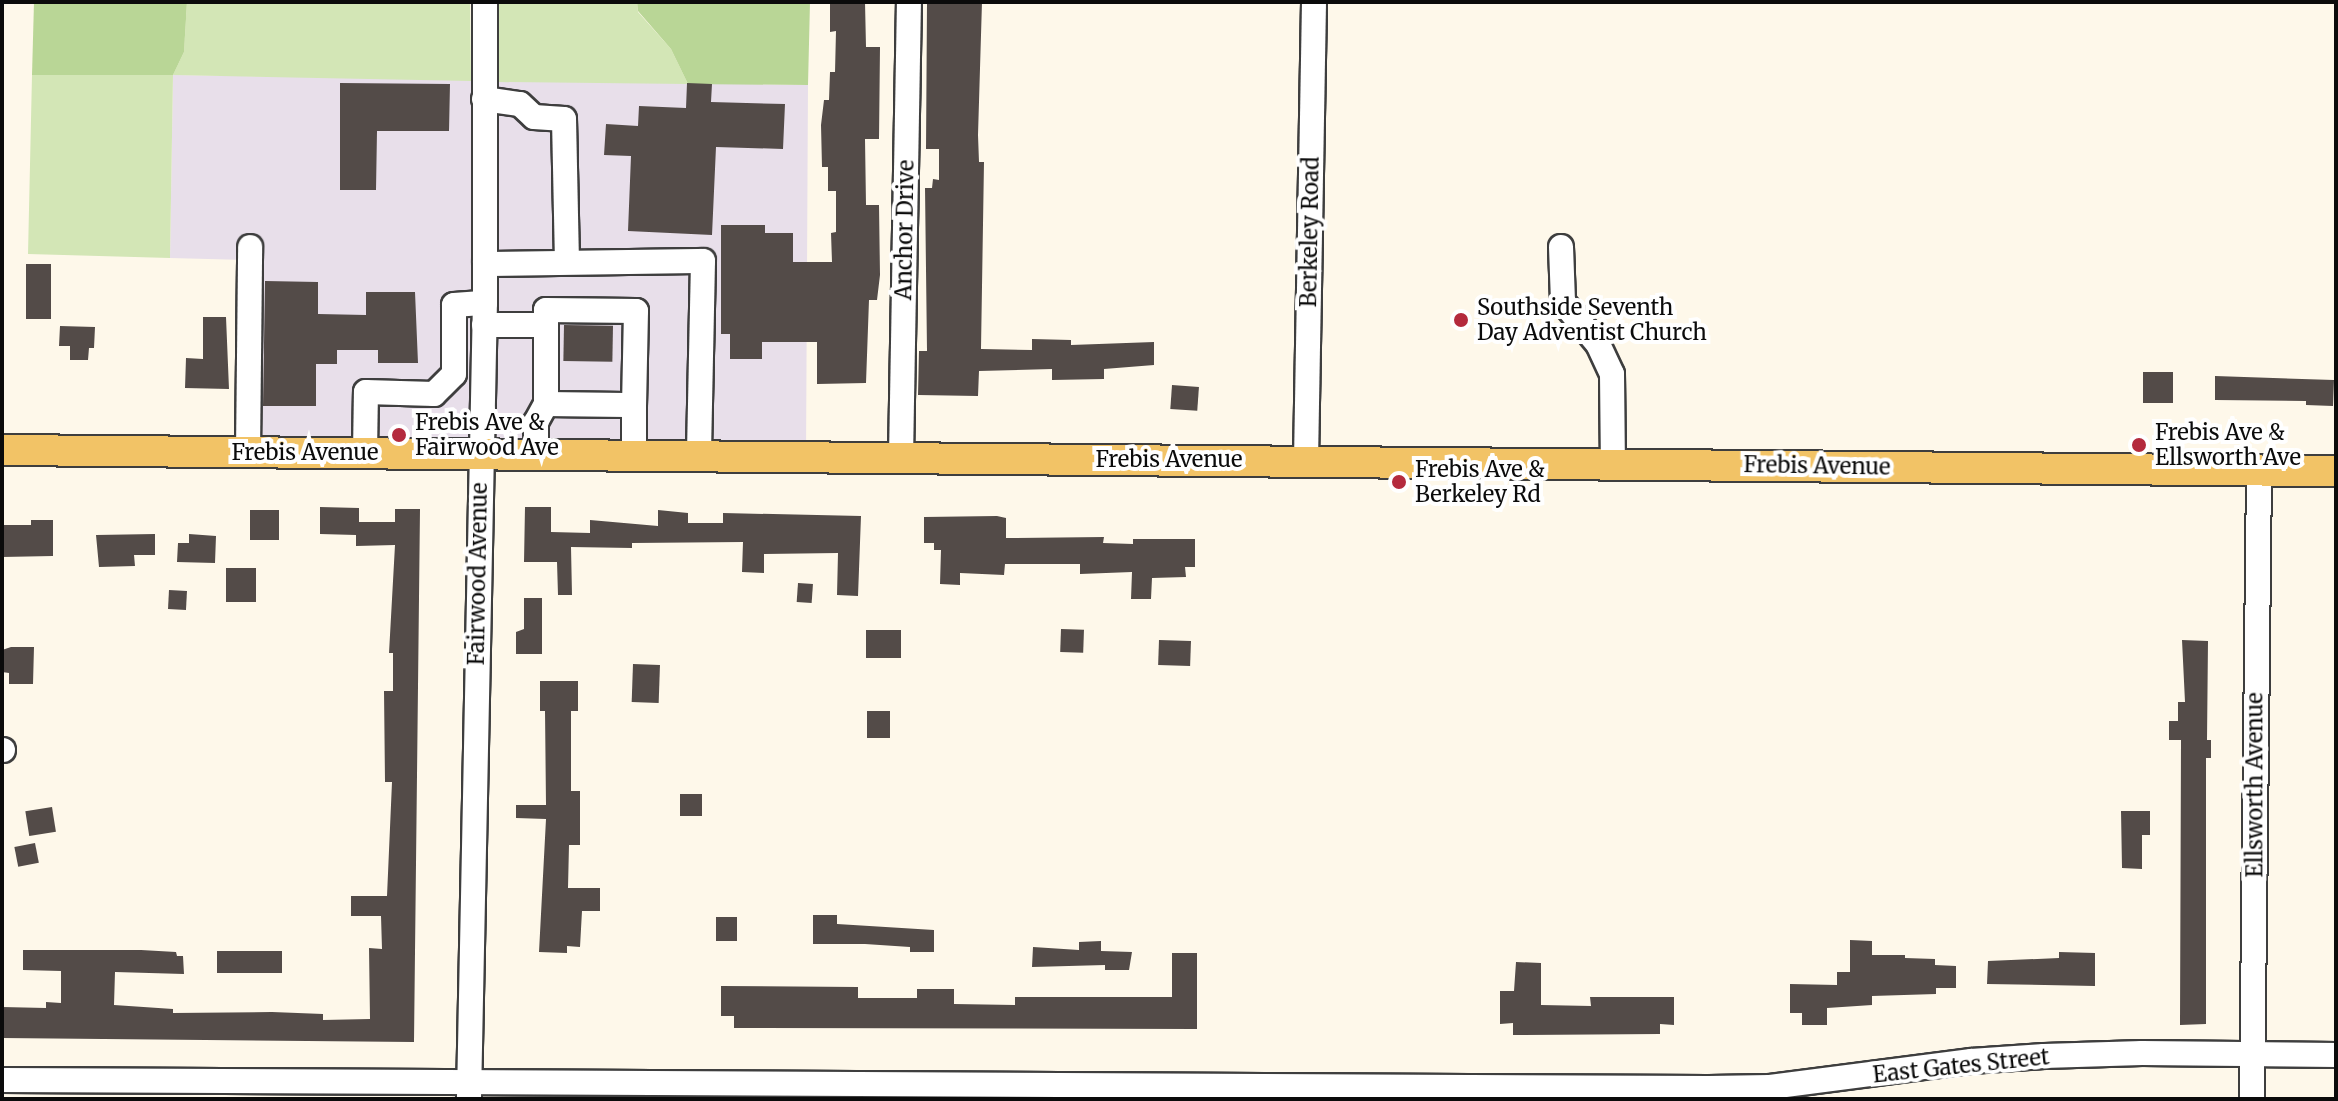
<!DOCTYPE html>
<html>
<head>
<meta charset="utf-8">
<style>
  body { margin:0 }
  #map { position:relative; width:2338px; height:1101px; overflow:hidden; background:#fef8ea; font-family:Merriweather,serif }
  div>[style] { position:absolute }
  .industrial>* { inset:0; background:#e8dfea }
  .green>* { inset:0; background:#d3e6b6 }
  .forest>* { inset:0; background:#b9d696 }
  .building>* { inset:0; background:#534b48; transform-origin:0 0 }
  .roads { filter:drop-shadow(2px 0 #3e3e3e) drop-shadow(-2px 0 #3e3e3e) drop-shadow(0 2px #3e3e3e) drop-shadow(0 -2px #3e3e3e) }
  .minor>* { height:24px; margin:-12px; padding:0 12px; transform-origin:12px; border-radius:12px; background:#fff }
  .major>* { height:30px; margin:-15px; padding:0 15px; transform-origin:15px; border-radius:15px; background:#f2c366 }
  .dots>* { width:22px; height:22px; translate:-50% -50%; box-sizing:border-box; border:4px solid #fff; border-radius:50% }
  span { translate:-50% -50%; white-space:nowrap; text-align:center; line-height:1.15; -webkit-text-stroke:8px #fff; paint-order:stroke }
  .street-label { font-size:22px; color:#0b0b0b }
  .poi-label { font-size:22px; color:#0b0b0b }
  .left { translate:0 -50%; text-align:left }
  .frame { position:absolute; inset:0; border:4px solid #0b0b0b; pointer-events:none }
</style>
</head>
<body>
<div id="map">
  <div class="industrial">
    <div style="clip-path:polygon(173px 75px,808px 85px,806px 460px,246px 450px,246px 260px,170px 258px)"></div>
  </div>
  <div class="green">
    <div style="clip-path:polygon(187px 2px,470px 2px,471px 81px,173px 75px,170px 258px,28px 254px,32px 75px,173px 75px,184px 52px)"></div>
    <div style="clip-path:polygon(499px 2px,637px 2px,638px 12px,671px 49px,688px 84px,498px 82px)"></div>
  </div>
  <div class="forest">
    <div style="clip-path:polygon(34px 2px,187px 2px,184px 52px,173px 75px,32px 75px)"></div>
    <div style="clip-path:polygon(637px 2px,810px 2px,808px 85px,688px 84px,671px 49px,638px 11px)"></div>
  </div>
  <div class="building">
    <div style="clip-path:polygon(830px 2px,865px 2px,866px 47px,880px 47px,879px 139px,865px 139px,866px 205px,879px 205px,880px 275px,877px 300px,869px 300px,866px 383px,817px 384px,817px 342px,762px 342px,762px 359px,730px 359px,730px 334px,721px 334px,721px 225px,765px 225px,765px 233px,793px 233px,793px 262px,832px 262px,831px 233px,836px 232px,836px 191px,828px 191px,828px 167px,822px 167px,821px 125px,824px 100px,829px 100px,830px 72px,835px 72px,836px 31px,830px 32px)"></div>
    <div style="clip-path:polygon(927px 2px,982px 2px,978px 135px,979px 162px,984px 162px,981px 349px,1032px 350px,1032px 339px,1071px 340px,1071px 345px,1154px 342px,1154px 365px,1104px 369px,1104px 379px,1052px 380px,1052px 369px,979px 371px,978px 396px,918px 395px,919px 351px,927px 351px,925px 188px,932px 188px,933px 179px,939px 180px,939px 149px,926px 149px)"></div>
    <div style="clip-path:polygon(340px 83px,450px 84px,449px 131px,377px 131px,376px 190px,340px 190px)"></div>
    <div style="clip-path:polygon(687px 83px,712px 84px,711px 102px,785px 104px,783px 149px,716px 147px,712px 235px,628px 231px,631px 156px,604px 155px,606px 124px,638px 126px,639px 106px,686px 108px)"></div>
    <div style="left:26px;top:264px;width:25px;height:55px"></div>
    <div style="clip-path:polygon(265px 281px,318px 282px,318px 314px,366px 315px,366px 292px,415px 292px,418px 363px,378px 363px,378px 350px,337px 350px,337px 364px,316px 364px,316px 406px,263px 406px)"></div>
    <div style="clip-path:polygon(203px 317px,226px 317px,229px 389px,185px 388px,186px 358px,203px 359px)"></div>
    <div style="left:564px;top:325px;width:49px;height:36px;rotate:1deg"></div>
    <div style="clip-path:polygon(60px 326px,95px 327px,94px 348px,89px 348px,88px 360px,70px 360px,70px 346px,59px 346px)"></div>
    <div style="left:2143px;top:372px;width:30px;height:31px"></div>
    <div style="clip-path:polygon(2215px 376px,2334px 380px,2333px 406px,2306px 405px,2306px 401px,2215px 400px)"></div>
    <div style="left:1172px;top:385px;width:27px;height:24px;rotate:4deg"></div>
    <div style="clip-path:polygon(320px 507px,359px 508px,359px 522px,395px 522px,395px 509px,420px 509px,414px 1042px,2px 1038px,2px 1007px,46px 1008px,46px 1002px,61px 1003px,61px 971px,23px 970px,23px 950px,141px 950px,176px 952px,177px 956px,183px 956px,184px 974px,115px 972px,114px 1005px,173px 1009px,173px 1013px,272px 1012px,323px 1014px,323px 1020px,370px 1019px,369px 948px,382px 949px,381px 916px,351px 916px,351px 896px,387px 896px,392px 782px,385px 782px,384px 691px,393px 691px,393px 653px,389px 653px,395px 545px,356px 546px,356px 535px,320px 534px)"></div>
    <div style="clip-path:polygon(525px 507px,551px 507px,551px 532px,590px 533px,590px 520px,658px 526px,658px 510px,688px 513px,688px 523px,723px 523px,723px 513px,861px 516px,858px 596px,837px 595px,838px 553px,764px 554px,764px 573px,742px 572px,743px 542px,632px 543px,632px 548px,571px 547px,572px 595px,558px 595px,557px 562px,524px 562px)"></div>
    <div style="left:250px;top:510px;width:29px;height:30px"></div>
    <div style="clip-path:polygon(997px 516px,1006px 518px,1006px 538px,1104px 537px,1103px 543px,1133px 544px,1133px 539px,1195px 539px,1195px 567px,1185px 567px,1186px 577px,1152px 578px,1151px 599px,1131px 599px,1132px 572px,1080px 574px,1080px 564px,1005px 564px,1004px 575px,960px 573px,960px 585px,940px 584px,941px 550px,934px 550px,934px 543px,924px 543px,924px 517px)"></div>
    <div style="clip-path:polygon(31px 520px,53px 520px,53px 556px,2px 557px,2px 525px,31px 525px)"></div>
    <div style="clip-path:polygon(155px 534px,155px 555px,134px 555px,135px 566px,99px 567px,96px 535px)"></div>
    <div style="clip-path:polygon(189px 534px,216px 536px,215px 563px,177px 562px,178px 543px,189px 543px)"></div>
    <div style="left:226px;top:568px;width:30px;height:34px"></div>
    <div style="left:798px;top:583px;width:15px;height:19px;rotate:4deg"></div>
    <div style="left:169px;top:590px;width:18px;height:19px;rotate:3deg"></div>
    <div style="clip-path:polygon(524px 598px,542px 598px,542px 654px,516px 654px,516px 632px,524px 629px)"></div>
    <div style="left:1061px;top:629px;width:23px;height:23px;rotate:2deg"></div>
    <div style="left:866px;top:630px;width:35px;height:28px"></div>
    <div style="left:1159px;top:640px;width:32px;height:25px;rotate:2deg"></div>
    <div style="clip-path:polygon(2182px 640px,2208px 641px,2207px 740px,2211px 740px,2211px 758px,2206px 758px,2206px 1024px,2180px 1025px,2181px 740px,2169px 740px,2169px 721px,2178px 721px,2178px 702px,2185px 702px)"></div>
    <div style="clip-path:polygon(11px 647px,34px 647px,33px 684px,9px 684px,9px 673px,2px 672px,2px 650px)"></div>
    <div style="left:633px;top:664px;width:27px;height:38px;rotate:2deg"></div>
    <div style="clip-path:polygon(540px 681px,578px 681px,578px 711px,571px 711px,571px 791px,580px 791px,580px 845px,569px 845px,568px 888px,600px 888px,600px 911px,582px 911px,580px 947px,567px 946px,567px 953px,539px 952px,546px 819px,516px 818px,516px 805px,546px 805px,545px 711px,540px 711px)"></div>
    <div style="left:867px;top:711px;width:23px;height:27px"></div>
    <div style="left:702px;top:794px;width:22px;height:22px;rotate:90deg"></div>
    <div style="left:52px;top:807px;width:25px;height:27px;rotate:81deg"></div>
    <div style="clip-path:polygon(2121px 811px,2150px 811px,2150px 835px,2142px 835px,2142px 869px,2122px 868px)"></div>
    <div style="left:35px;top:843px;width:20px;height:21px;rotate:79deg"></div>
    <div style="clip-path:polygon(813px 915px,837px 915px,837px 924px,934px 930px,934px 952px,910px 952px,910px 947px,865px 944px,813px 944px)"></div>
    <div style="left:716px;top:917px;width:21px;height:24px"></div>
    <div style="clip-path:polygon(1850px 940px,1872px 941px,1872px 955px,1905px 955px,1905px 958px,1935px 959px,1935px 965px,1956px 966px,1956px 988px,1936px 988px,1936px 994px,1872px 996px,1872px 1005px,1827px 1008px,1827px 1025px,1802px 1025px,1802px 1013px,1790px 1013px,1790px 984px,1837px 985px,1837px 972px,1850px 972px)"></div>
    <div style="clip-path:polygon(1101px 941px,1101px 951px,1132px 952px,1129px 970px,1105px 970px,1105px 965px,1032px 967px,1033px 947px,1079px 950px,1079px 942px)"></div>
    <div style="left:217px;top:951px;width:65px;height:22px"></div>
    <div style="clip-path:polygon(2059px 952px,2095px 953px,2095px 986px,1987px 984px,1988px 961px,2059px 958px)"></div>
    <div style="clip-path:polygon(1172px 953px,1197px 953px,1197px 1029px,734px 1028px,734px 1016px,721px 1016px,721px 986px,858px 987px,858px 998px,917px 998px,917px 989px,954px 989px,954px 1004px,1015px 1005px,1015px 997px,1172px 997px)"></div>
    <div style="clip-path:polygon(1516px 962px,1541px 963px,1541px 1005px,1591px 1006px,1590px 997px,1674px 997px,1674px 1025px,1660px 1024px,1660px 1034px,1513px 1035px,1513px 1023px,1500px 1024px,1500px 991px,1514px 991px)"></div>
  </div>
  <div class="roads">
    <div class="minor">
      <div style="left:484px;top:99px;width:36px;rotate:8deg"></div>
      <div style="left:520px;top:104px;width:19px;rotate:43deg"></div>
      <div style="left:534px;top:117px;width:30px;rotate:4deg"></div>
      <div style="left:564px;top:119px;width:142px;rotate:88.8deg"></div>
      <div style="left:1561px;top:247px;width:55px;rotate:87.9deg"></div>
      <div style="left:1563px;top:302px;width:55px;rotate:50.2deg"></div>
      <div style="left:1598px;top:344px;width:33px;rotate:65deg"></div>
      <div style="left:1612px;top:374px;width:90px;rotate:89.4deg"></div>
      <div style="left:485px;top:264px;width:218px;rotate:-0.8deg"></div>
      <div style="left:703px;top:261px;width:196px;rotate:91.2deg"></div>
      <div style="left:484px;top:325px;width:62px"></div>
      <div style="left:546px;top:325px;width:79px;rotate:90deg"></div>
      <div style="left:546px;top:325px;width:15px;rotate:-90deg"></div>
      <div style="left:546px;top:310px;width:90px;rotate:0.6deg"></div>
      <div style="left:636px;top:311px;width:95px;rotate:91.2deg"></div>
      <div style="left:248px;top:453px;width:206px;rotate:-89.4deg"></div>
      <div style="left:365px;top:453px;width:61px;rotate:-89.1deg"></div>
      <div style="left:366px;top:392px;width:68px;rotate:1.7deg"></div>
      <div style="left:434px;top:394px;width:28px;rotate:-45deg"></div>
      <div style="left:454px;top:374px;width:69px;rotate:-90deg"></div>
      <div style="left:454px;top:305px;width:31px;rotate:-4deg"></div>
      <div style="left:536px;top:455px;width:33px;rotate:-90deg"></div>
      <div style="left:536px;top:422px;width:21px;rotate:-61deg"></div>
      <div style="left:546px;top:404px;width:80px;rotate:0.7deg"></div>
      <div style="left:626px;top:405px;width:8px;rotate:7deg"></div>
      <div style="left:634px;top:406px;width:50px;rotate:90deg"></div>
      <div style="left:901px;top:458px;width:456px;rotate:-89deg"></div>
      <div style="left:1306px;top:461px;width:459px;rotate:-89deg"></div>
      <div style="left:2px;top:750px;width:1px"></div>
      <div style="left:2px;top:1080px;width:1707px;rotate:0.27deg"></div>
      <div style="left:1709px;top:1088px;width:61px;rotate:-0.9deg"></div>
      <div style="left:1770px;top:1087px;width:203px;rotate:-7.4deg"></div>
      <div style="left:1971px;top:1061px;width:73px;rotate:-3.9deg"></div>
      <div style="left:2044px;top:1056px;width:98px;rotate:-1.8deg"></div>
      <div style="left:2142px;top:1053px;width:194px;rotate:0.6deg"></div>
      <div style="left:469px;top:1097px;width:794px;rotate:-88.85deg"></div>
      <div style="left:485px;top:303px;width:301px;rotate:-90deg"></div>
      <div style="left:2252px;top:1099px;width:628px;rotate:-89.36deg"></div>
    </div>
    <div class="major">
      <div style="left:2px;top:450px;width:2334px;rotate:0.52deg"></div>
    </div>
  </div>
  <div class="dots">
    <div style="left:1461px;top:320px;background:#b42a3d"></div>
    <div style="left:399px;top:435px;background:#b42a3d"></div>
    <div style="left:2139px;top:445px;background:#b42a3d"></div>
    <div style="left:1399px;top:482px;background:#b42a3d"></div>
  </div>
  <div class="street-label">
    <span style="left:905px;top:230px;rotate:-89deg">Anchor Drive</span>
    <span style="left:1310px;top:232px;rotate:-89deg">Berkeley Road</span>
    <span style="left:305px;top:453px">Frebis Avenue</span>
    <span style="left:1169px;top:460px">Frebis Avenue</span>
    <span style="left:1817px;top:466px;rotate:1deg">Frebis Avenue</span>
    <span style="left:478px;top:574px;rotate:-89deg">Fairwood Avenue</span>
    <span style="left:2255px;top:785px;rotate:-90deg">Ellsworth Avenue</span>
    <span style="left:1961px;top:1066px;rotate:-6deg">East Gates Street</span>
  </div>
  <div class="poi-label">
    <span class="left" style="left:1477px;top:320px">Southside Seventh<br>Day Adventist Church</span>
    <span class="left" style="left:415px;top:435px">Frebis Ave &amp;<br>Fairwood Ave</span>
    <span class="left" style="left:2155px;top:445px">Frebis Ave &amp;<br>Ellsworth Ave</span>
    <span class="left" style="left:1415px;top:482px">Frebis Ave &amp;<br>Berkeley Rd</span>
  </div>
  <div class="frame"></div>
</div>
</body>
</html>
